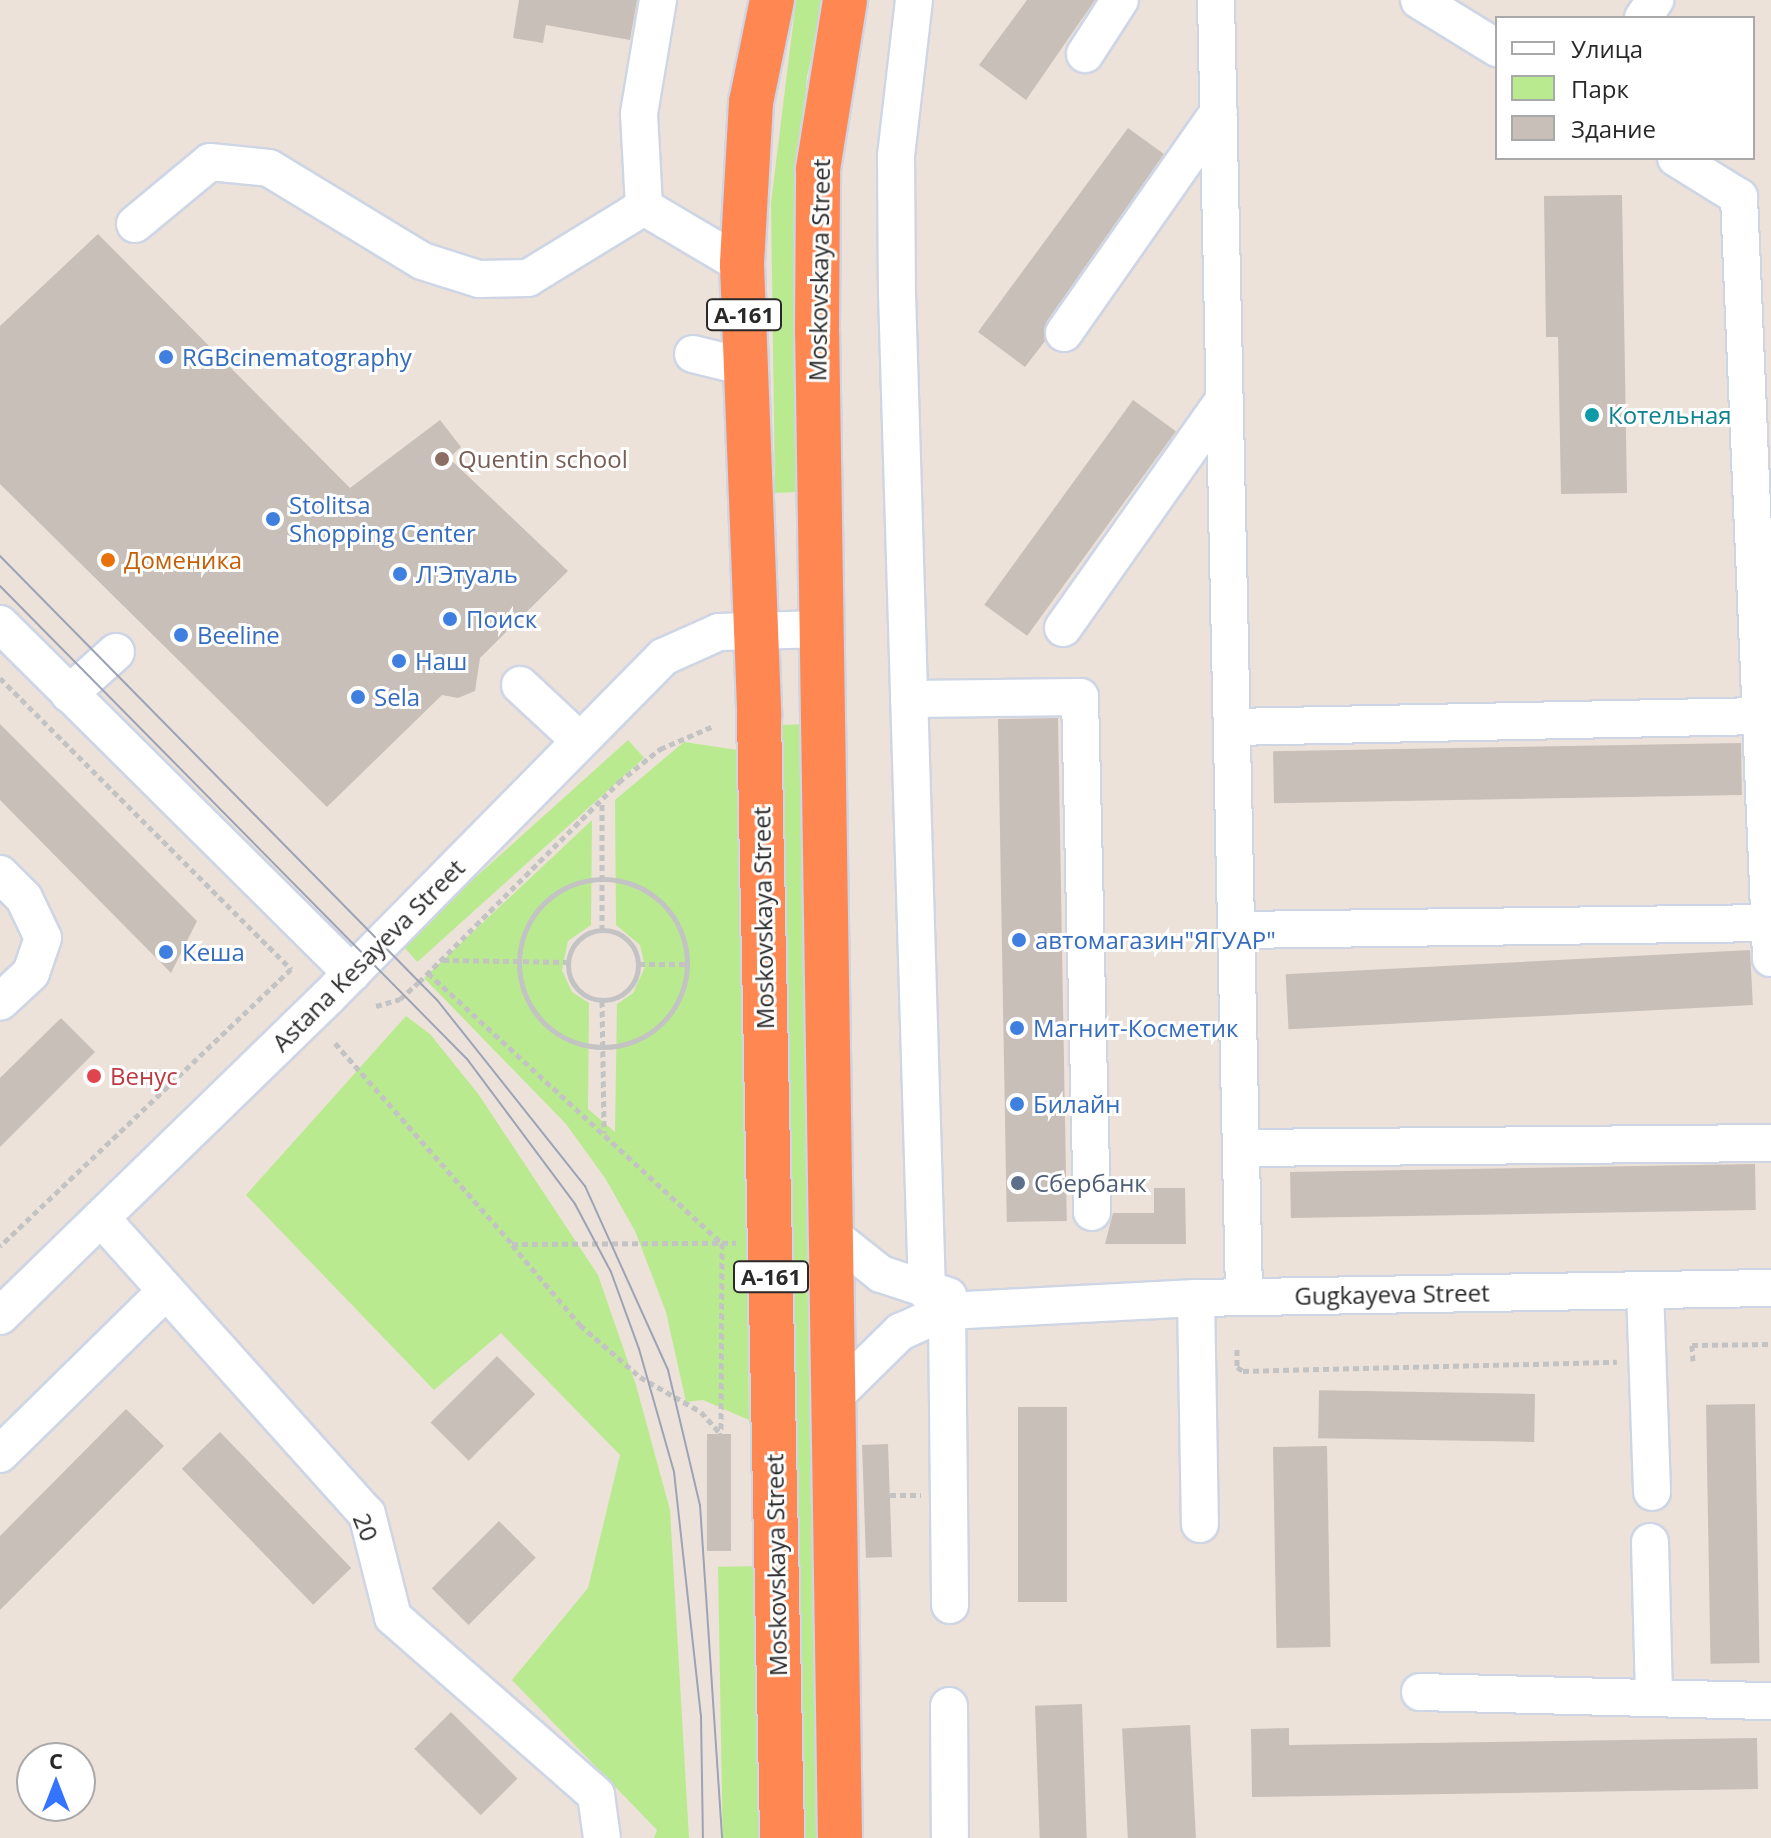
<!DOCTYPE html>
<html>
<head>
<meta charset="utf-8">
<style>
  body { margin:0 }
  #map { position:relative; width:1771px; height:1838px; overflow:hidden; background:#ede2d9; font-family:"Open Sans",sans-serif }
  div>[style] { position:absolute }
  .green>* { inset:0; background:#baea90; transform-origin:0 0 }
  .building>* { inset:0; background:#c8bfb9; transform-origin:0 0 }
  .path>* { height:5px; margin-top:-2.5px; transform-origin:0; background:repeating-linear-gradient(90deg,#c3c3c3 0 6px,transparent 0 10px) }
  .path>.ring { margin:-2.5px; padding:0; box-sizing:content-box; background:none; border:5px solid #c3c3c3; border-radius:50% }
  .roads { filter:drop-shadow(2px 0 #ced5e4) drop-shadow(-2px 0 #ced5e4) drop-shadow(0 2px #ced5e4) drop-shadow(0 -2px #ced5e4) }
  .minor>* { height:36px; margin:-18px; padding:0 18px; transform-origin:18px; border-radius:18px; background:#fff }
  .highway>* { height:44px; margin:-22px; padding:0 22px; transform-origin:22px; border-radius:22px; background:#ff8752 }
  .tram>* { height:2px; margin:-1px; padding:0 1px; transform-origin:1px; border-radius:1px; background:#9ca3b6 }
  .dots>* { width:22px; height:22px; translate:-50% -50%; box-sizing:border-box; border:4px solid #fff; border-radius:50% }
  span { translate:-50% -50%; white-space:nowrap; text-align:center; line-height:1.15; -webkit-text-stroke:6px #fff; paint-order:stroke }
  .shield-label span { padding:2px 6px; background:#fff; border:2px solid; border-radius:6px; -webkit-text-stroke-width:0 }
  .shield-label { font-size:22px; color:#292929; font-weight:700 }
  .street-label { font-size:24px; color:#292929 }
  .shop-label { font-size:24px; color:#366cbe }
  .left { translate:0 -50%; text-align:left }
  .culture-label { font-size:24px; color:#0d838f }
  .education-label { font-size:24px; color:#785e54 }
  .food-label { font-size:24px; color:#c56008 }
  .health-label { font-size:24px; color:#be3a42 }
  .service-label { font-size:24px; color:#4e5e75 }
  .legend { position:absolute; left:1495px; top:16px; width:260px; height:144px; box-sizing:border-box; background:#fff; border:2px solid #a9a9a9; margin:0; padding:10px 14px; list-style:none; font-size:24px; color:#292929 }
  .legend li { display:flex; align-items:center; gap:16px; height:40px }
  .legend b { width:40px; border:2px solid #a9a9a9 }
  .north { position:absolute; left:16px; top:1742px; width:80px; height:80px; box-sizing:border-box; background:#fff; border:2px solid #a9a9a9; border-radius:50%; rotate:0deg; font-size:22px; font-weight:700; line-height:32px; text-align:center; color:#292929 }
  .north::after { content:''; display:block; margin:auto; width:28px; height:36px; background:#3474ff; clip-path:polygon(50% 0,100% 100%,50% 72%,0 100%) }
</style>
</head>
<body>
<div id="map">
  <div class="green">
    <div style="clip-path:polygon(796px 0,826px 0,807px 76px,797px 207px,798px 492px,775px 493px,771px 203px)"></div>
    <div style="clip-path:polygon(810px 724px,825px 1838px,804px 1838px,778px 725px)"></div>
    <div style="left:628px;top:740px;width:24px;height:305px;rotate:48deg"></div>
    <div style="clip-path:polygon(684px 742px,738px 750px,742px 757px,749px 1420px,703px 1400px,686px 1402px,666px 1312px,635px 1231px,605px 1178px,566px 1124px,424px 978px,592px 820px,591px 925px,568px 941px,562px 970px,572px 992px,589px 1003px,588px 1109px,615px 1132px,617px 1004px,633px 993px,645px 967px,640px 945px,616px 925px,615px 800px)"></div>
    <div style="clip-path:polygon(406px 1016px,430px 1034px,479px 1095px,598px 1275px,636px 1385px,670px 1510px,689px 1838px,654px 1838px,657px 1830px,512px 1680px,588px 1588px,620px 1455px,501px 1333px,434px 1390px,246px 1195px)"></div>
    <div style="left:767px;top:1566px;width:272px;height:49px;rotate:89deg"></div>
  </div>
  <div class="building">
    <div style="clip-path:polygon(519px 0,637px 0,630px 40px,546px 25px,543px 43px,513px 38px)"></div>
    <div style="clip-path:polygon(1027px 0,1095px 0,1026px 100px,979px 65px)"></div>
    <div style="clip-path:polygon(1128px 128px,1164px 154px,1047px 321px,1045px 341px,1025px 367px,978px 332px)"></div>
    <div style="clip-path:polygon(1622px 195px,1627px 493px,1561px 494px,1558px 337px,1546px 337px,1544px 196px)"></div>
    <div style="clip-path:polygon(98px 234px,350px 488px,440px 420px,461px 447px,449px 458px,568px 571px,480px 658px,475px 691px,458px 698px,442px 695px,327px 807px,0 484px,0 326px)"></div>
    <div style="left:1133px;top:400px;width:53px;height:253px;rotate:36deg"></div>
    <div style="left:1058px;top:718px;width:503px;height:60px;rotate:89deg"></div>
    <div style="clip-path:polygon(0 724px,197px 921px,171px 973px,0 800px)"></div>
    <div style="left:1741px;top:743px;width:52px;height:468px;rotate:89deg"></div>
    <div style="left:1750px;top:950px;width:55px;height:465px;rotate:87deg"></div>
    <div style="clip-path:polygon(61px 1018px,95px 1052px,0 1147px,0 1078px)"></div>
    <div style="left:1755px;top:1164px;width:46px;height:465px;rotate:89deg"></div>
    <div style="clip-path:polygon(1154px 1188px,1185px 1188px,1186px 1244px,1105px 1244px,1113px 1213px,1154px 1213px)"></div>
    <div style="left:497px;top:1356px;width:54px;height:94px;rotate:45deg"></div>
    <div style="left:1535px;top:1394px;width:48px;height:216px;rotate:91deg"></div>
    <div style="left:1755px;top:1404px;width:259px;height:49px;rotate:89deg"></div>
    <div style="left:1018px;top:1407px;width:49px;height:195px"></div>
    <div style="clip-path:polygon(126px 1409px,164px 1446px,0 1610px,0 1536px)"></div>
    <div style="left:220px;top:1432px;width:189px;height:53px;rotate:46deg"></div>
    <div style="left:707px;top:1434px;width:24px;height:117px"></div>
    <div style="left:888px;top:1444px;width:113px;height:26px;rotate:88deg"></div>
    <div style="left:1327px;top:1446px;width:201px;height:54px;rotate:89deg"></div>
    <div style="left:499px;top:1521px;width:52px;height:95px;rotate:45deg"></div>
    <div style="left:1082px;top:1704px;width:134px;height:47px;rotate:88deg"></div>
    <div style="left:451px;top:1712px;width:94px;height:52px;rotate:45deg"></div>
    <div style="left:1190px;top:1725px;width:113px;height:68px;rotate:87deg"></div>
    <div style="clip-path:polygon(1289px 1728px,1289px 1745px,1757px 1738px,1758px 1789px,1252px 1797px,1251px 1729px)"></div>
  </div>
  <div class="path">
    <div style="left:0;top:678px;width:412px;rotate:45deg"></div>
    <div style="left:291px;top:969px;width:402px;rotate:136.4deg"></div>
    <div class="ring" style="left:519px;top:879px;width:163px;height:163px"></div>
    <div class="ring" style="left:568px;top:930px;width:65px;height:65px"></div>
    <div style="left:602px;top:930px;width:129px;rotate:-90deg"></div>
    <div style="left:443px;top:960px;width:124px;rotate:0.9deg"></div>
    <div style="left:639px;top:964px;width:49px"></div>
    <div style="left:428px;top:973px;width:399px;rotate:42.6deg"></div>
    <div style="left:722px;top:1243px;width:191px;rotate:90.3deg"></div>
    <div style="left:602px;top:1001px;width:132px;rotate:89.1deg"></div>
    <div style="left:376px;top:1006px;width:25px;rotate:-16deg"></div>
    <div style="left:400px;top:999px;width:25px;rotate:-42deg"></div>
    <div style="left:419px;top:982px;width:283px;rotate:-45deg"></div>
    <div style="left:619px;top:782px;width:53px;rotate:-38.8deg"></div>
    <div style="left:660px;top:749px;width:56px;rotate:-23.3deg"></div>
    <div style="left:335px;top:1043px;width:268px;rotate:48.6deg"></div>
    <div style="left:512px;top:1244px;width:224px;rotate:-0.3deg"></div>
    <div style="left:512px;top:1245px;width:105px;rotate:49.6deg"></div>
    <div style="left:580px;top:1325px;width:79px;rotate:40.9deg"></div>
    <div style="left:640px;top:1377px;width:70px;rotate:29.8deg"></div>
    <div style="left:701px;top:1412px;width:30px;rotate:48deg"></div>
    <div style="left:1237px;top:1349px;width:18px;rotate:90deg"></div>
    <div style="left:1237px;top:1367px;width:7px;rotate:34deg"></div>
    <div style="left:1243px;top:1371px;width:374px;rotate:-1.4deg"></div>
    <div style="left:1693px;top:1361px;width:16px;rotate:-94deg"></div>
    <div style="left:1692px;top:1345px;width:79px;rotate:-0.7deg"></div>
    <div style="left:890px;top:1495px;width:31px"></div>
  </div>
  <div class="roads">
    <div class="minor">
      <div style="left:658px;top:0;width:116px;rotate:99.5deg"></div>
      <div style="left:639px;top:114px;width:93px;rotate:86.9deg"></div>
      <div style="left:644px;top:207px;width:114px;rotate:30.6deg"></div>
      <div style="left:914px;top:0;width:157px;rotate:96.6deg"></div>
      <div style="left:896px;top:156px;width:137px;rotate:89.6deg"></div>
      <div style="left:897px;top:293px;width:1000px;rotate:88.28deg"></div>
      <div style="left:1216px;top:0;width:1297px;rotate:88.76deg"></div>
      <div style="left:1419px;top:0;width:92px;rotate:31.6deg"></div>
      <div style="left:1643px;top:18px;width:22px;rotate:-56deg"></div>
      <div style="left:1085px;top:54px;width:64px;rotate:-57.1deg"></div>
      <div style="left:1676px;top:158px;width:74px;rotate:31.8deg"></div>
      <div style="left:1739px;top:197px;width:762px;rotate:87.59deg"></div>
      <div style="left:135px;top:224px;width:97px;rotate:-39.6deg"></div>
      <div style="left:210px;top:162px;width:59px;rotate:5.8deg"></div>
      <div style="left:269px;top:168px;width:179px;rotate:31.3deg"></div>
      <div style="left:422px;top:261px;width:60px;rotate:17.5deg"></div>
      <div style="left:479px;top:279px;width:49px;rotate:-1.2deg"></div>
      <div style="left:528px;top:278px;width:136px;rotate:-31.5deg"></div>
      <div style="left:1064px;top:333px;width:270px;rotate:-55deg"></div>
      <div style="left:693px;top:354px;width:54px;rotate:14deg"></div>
      <div style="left:0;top:624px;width:496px;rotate:44.8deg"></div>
      <div style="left:1063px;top:628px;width:281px;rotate:-54.8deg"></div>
      <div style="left:520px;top:685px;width:82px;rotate:43deg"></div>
      <div style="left:69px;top:694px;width:63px;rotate:-41.8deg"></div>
      <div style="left:909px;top:699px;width:171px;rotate:-0.7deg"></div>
      <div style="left:1080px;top:697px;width:515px;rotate:88.67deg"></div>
      <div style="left:1232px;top:727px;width:529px;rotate:-1.19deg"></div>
      <div style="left:0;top:874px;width:34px;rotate:45deg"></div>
      <div style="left:24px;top:898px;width:44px;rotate:64.6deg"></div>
      <div style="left:43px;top:938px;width:37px;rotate:109deg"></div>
      <div style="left:31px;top:973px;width:42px;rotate:136.9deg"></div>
      <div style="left:1237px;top:930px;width:533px;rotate:-0.75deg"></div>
      <div style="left:1242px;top:1148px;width:529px;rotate:-0.54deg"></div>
      <div style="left:101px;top:1218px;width:398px;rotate:48.1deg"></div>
      <div style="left:367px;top:1514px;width:106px;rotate:75.8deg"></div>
      <div style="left:393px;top:1617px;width:270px;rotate:41.2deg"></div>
      <div style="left:596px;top:1795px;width:43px;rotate:82.1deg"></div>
      <div style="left:828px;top:1232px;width:68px;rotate:38.4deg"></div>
      <div style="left:881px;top:1274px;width:71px;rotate:18.2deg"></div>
      <div style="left:1645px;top:1290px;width:202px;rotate:88deg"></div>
      <div style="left:1196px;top:1298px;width:226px;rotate:89deg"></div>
      <div style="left:947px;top:1311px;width:294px;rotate:89.4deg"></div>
      <div style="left:0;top:1316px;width:459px;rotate:-44.2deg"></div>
      <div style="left:329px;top:996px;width:476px;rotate:-45.4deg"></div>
      <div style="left:663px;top:657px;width:61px;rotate:-24.1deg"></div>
      <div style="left:719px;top:632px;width:102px;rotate:-1.7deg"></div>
      <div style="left:834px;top:1397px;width:93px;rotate:-44.6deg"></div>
      <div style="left:900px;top:1332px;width:51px;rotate:-24.1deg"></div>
      <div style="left:947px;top:1311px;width:249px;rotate:-3deg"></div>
      <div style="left:1196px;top:1298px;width:575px;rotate:-1deg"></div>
      <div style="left:0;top:1454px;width:230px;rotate:-44.5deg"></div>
      <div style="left:1650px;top:1542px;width:156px;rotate:88.5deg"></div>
      <div style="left:1420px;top:1692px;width:351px;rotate:1.5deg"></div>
      <div style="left:949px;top:1706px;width:132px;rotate:89.6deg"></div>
    </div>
    <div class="highway">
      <div style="left:772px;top:0;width:104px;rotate:101.6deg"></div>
      <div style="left:751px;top:102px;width:163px;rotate:93.2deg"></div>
      <div style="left:742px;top:265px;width:452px;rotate:87.8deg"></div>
      <div style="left:759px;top:717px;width:1121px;rotate:88.82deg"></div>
      <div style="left:840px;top:1838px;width:1506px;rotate:-90.87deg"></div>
      <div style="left:817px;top:332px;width:163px;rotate:-89.6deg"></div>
      <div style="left:818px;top:169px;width:171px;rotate:-80.9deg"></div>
    </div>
  </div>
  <div class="tram">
    <div style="left:0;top:556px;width:623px;rotate:45.46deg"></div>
    <div style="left:437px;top:1000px;width:238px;rotate:51.5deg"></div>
    <div style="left:585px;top:1186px;width:202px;rotate:65.7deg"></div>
    <div style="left:668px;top:1370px;width:139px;rotate:76.7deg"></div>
    <div style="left:700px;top:1505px;width:334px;rotate:86.2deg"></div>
    <div style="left:0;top:586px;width:665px;rotate:45.37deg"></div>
    <div style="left:467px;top:1059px;width:181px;rotate:53.3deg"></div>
    <div style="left:575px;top:1204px;width:77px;rotate:62.1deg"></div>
    <div style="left:611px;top:1272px;width:82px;rotate:70deg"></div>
    <div style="left:639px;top:1349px;width:128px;rotate:74.1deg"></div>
    <div style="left:674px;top:1472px;width:244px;rotate:83.7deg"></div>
    <div style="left:701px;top:1715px;width:123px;rotate:89.1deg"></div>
  </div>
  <div class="dots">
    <div style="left:166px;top:357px;background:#3f7fe0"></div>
    <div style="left:1592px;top:415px;background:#0f9aa8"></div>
    <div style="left:442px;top:459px;background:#8d6e63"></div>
    <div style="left:273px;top:519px;background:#3f7fe0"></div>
    <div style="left:108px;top:560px;background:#e8710a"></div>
    <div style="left:400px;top:574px;background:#3f7fe0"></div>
    <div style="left:450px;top:619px;background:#3f7fe0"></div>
    <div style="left:181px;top:635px;background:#3f7fe0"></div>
    <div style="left:399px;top:661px;background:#3f7fe0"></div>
    <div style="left:358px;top:697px;background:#3f7fe0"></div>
    <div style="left:1019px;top:940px;background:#3f7fe0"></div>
    <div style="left:166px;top:952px;background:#3f7fe0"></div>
    <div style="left:1017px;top:1028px;background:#3f7fe0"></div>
    <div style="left:94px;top:1076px;background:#e0444e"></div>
    <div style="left:1017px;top:1104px;background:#3f7fe0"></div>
    <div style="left:1018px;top:1183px;background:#5c6f8a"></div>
  </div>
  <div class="shield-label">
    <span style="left:744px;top:315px">А-161</span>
    <span style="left:771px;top:1277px">А-161</span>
  </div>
  <div class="street-label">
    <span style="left:819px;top:270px;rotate:-89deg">Moskovskaya Street</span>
    <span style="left:763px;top:918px;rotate:-91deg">Moskovskaya Street</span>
    <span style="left:368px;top:955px;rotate:-45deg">Astana Kesayeva Street</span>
    <span style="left:1392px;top:1294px;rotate:-1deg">Gugkayeva Street</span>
    <span style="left:366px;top:1527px;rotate:68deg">20</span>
    <span style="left:776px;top:1565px;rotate:-91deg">Moskovskaya Street</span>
  </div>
  <div class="shop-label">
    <span class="left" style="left:182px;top:357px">RGBcinematography</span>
    <span class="left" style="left:289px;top:519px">Stolitsa<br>Shopping Center</span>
    <span class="left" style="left:416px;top:574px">Л'Этуаль</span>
    <span class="left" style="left:466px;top:619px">Поиск</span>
    <span class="left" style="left:197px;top:635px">Beeline</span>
    <span class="left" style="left:415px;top:661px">Наш</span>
    <span class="left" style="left:374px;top:697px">Sela</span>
    <span class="left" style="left:1035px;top:940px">автомагазин"ЯГУАР"</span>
    <span class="left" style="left:182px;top:952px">Кеша</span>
    <span class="left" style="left:1033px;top:1028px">Магнит-Косметик</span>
    <span class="left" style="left:1033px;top:1104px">Билайн</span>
  </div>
  <div class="culture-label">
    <span class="left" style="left:1608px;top:415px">Котельная</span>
  </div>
  <div class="education-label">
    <span class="left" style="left:458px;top:459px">Quentin school</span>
  </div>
  <div class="food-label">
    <span class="left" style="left:124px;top:560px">Доменика</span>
  </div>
  <div class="health-label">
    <span class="left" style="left:110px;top:1076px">Венус</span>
  </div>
  <div class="service-label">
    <span class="left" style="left:1034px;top:1183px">Сбербанк</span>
  </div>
  <ul class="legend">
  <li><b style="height:10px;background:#fff"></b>Улица</li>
  <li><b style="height:22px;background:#baea90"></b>Парк</li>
  <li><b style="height:22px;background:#c8bfb9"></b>Здание</li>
  </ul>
  <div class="north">С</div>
</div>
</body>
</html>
